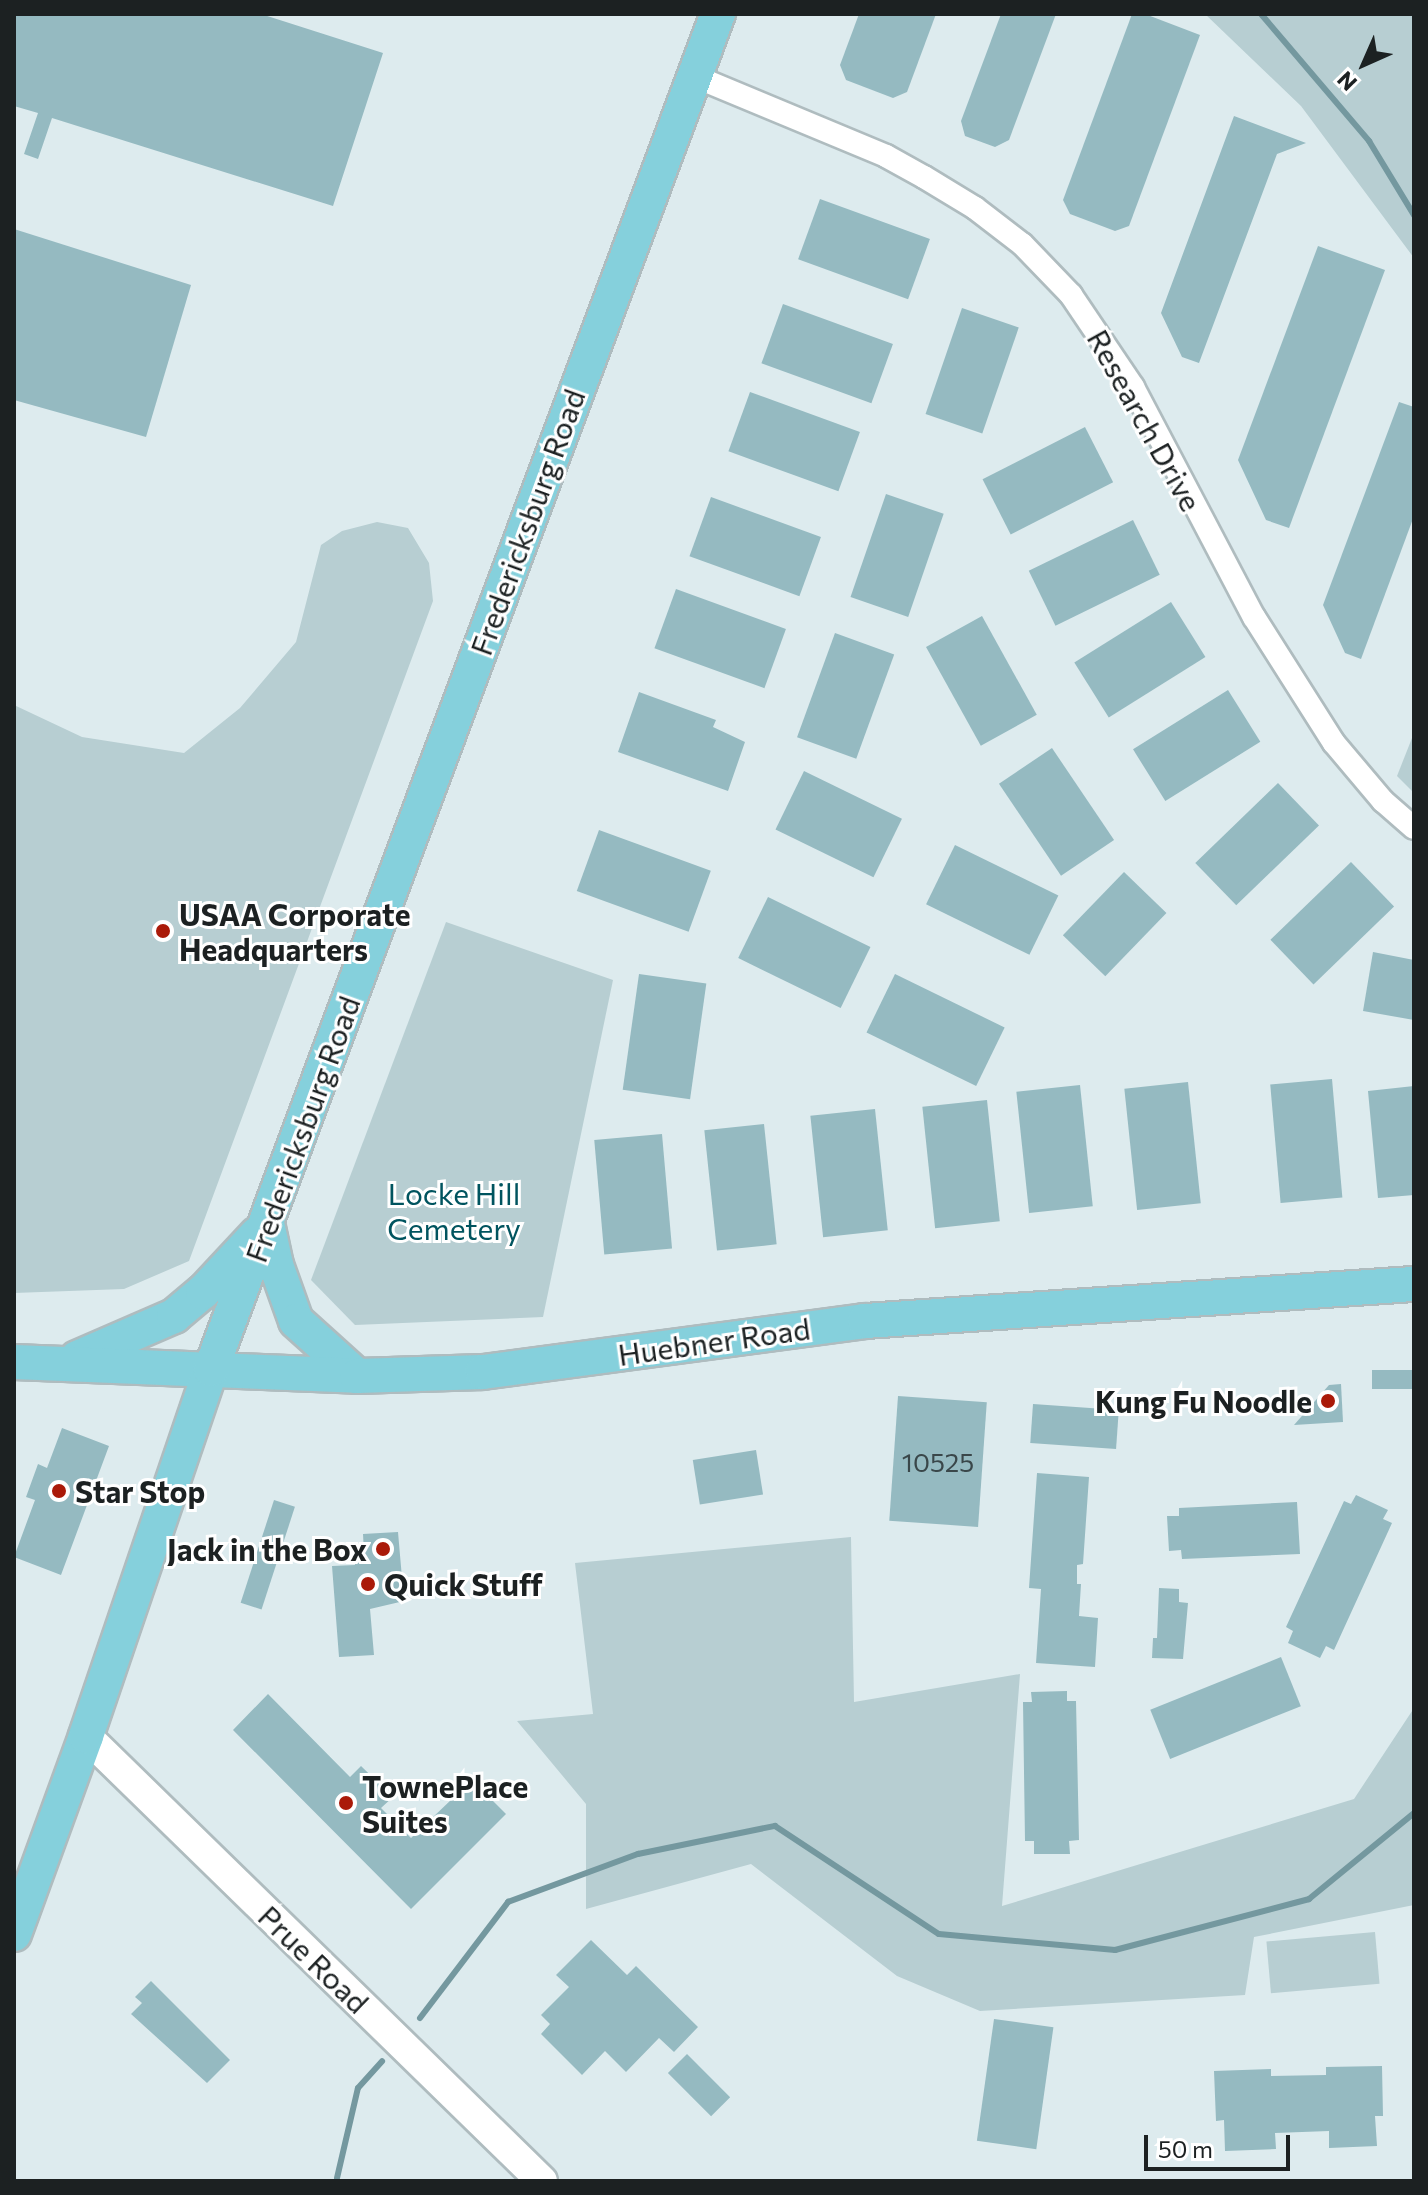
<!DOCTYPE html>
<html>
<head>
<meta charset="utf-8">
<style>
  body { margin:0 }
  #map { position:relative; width:1428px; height:2195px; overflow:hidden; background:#ddebee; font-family:Commissioner,sans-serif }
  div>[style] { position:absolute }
  .green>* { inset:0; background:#b7ced2; transform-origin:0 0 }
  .stream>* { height:6px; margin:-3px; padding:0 3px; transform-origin:3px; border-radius:3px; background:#74989f }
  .building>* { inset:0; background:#95bac1; transform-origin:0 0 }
  .roads { filter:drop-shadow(2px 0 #afbcbf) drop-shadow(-2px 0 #afbcbf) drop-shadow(0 2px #afbcbf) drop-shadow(0 -2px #afbcbf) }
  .street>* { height:22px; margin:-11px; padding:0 11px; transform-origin:11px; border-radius:11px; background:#fff }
  .secondary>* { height:30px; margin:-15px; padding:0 15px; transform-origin:15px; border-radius:15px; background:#fff }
  .primary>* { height:34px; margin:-17px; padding:0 17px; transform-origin:17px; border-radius:17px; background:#85d0dc }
  .dots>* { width:22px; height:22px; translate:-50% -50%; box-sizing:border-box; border:4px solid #fff; border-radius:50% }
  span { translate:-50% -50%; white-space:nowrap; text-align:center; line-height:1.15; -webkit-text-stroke:6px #fff; paint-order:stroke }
  .number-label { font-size:26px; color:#3a474a }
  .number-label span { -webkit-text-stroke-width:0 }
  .street-label { font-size:30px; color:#1c2122 }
  .poi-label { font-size:30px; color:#1c2122; font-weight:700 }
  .left { translate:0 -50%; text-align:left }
  .right { translate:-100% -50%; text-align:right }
  .park-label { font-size:30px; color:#00545f }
  .frame { position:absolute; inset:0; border:16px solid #1c2122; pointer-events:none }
  .north { position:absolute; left:1324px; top:24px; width:80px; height:80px; -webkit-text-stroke:6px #fff; paint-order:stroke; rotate:225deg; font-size:22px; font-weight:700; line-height:32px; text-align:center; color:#1c2122 }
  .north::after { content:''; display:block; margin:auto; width:28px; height:36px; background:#1c2122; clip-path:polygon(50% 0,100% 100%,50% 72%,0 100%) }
  .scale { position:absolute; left:1144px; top:2135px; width:146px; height:36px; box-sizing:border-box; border:4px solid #1c2122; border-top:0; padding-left:10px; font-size:24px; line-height:28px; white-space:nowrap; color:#1c2122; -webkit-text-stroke:6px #fff; paint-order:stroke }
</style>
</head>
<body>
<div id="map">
  <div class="green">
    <div style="clip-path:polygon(1205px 14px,1414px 14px,1414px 258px,1301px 106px)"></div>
    <div style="clip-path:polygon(377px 522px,408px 528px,429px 563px,433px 601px,189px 1261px,124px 1289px,14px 1293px,14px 705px,82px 737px,184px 753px,240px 708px,296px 642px,321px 545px,342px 531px)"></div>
    <div style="clip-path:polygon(1414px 733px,1414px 793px,1397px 776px)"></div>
    <div style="clip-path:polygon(446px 922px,613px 980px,543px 1317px,355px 1325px,311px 1280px)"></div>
    <div style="clip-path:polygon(851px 1537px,854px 1702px,1020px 1674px,1002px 1906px,1354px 1799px,1414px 1708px,1414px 1905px,1254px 1937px,1245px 1995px,980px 2011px,897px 1976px,751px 1864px,586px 1909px,586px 1804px,517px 1721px,593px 1714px,575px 1563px)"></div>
    <div style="left:1375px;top:1932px;width:52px;height:109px;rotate:85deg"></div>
  </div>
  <div class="stream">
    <div style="left:1261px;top:14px;width:167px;rotate:49.6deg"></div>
    <div style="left:1369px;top:141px;width:87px;rotate:58.7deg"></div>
    <div style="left:420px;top:2018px;width:146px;rotate:-52.8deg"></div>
    <div style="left:508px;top:1902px;width:139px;rotate:-20.3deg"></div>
    <div style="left:638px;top:1854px;width:140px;rotate:-11.6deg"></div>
    <div style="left:775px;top:1826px;width:196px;rotate:33.4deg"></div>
    <div style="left:939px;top:1934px;width:177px;rotate:5.2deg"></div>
    <div style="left:1115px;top:1950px;width:201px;rotate:-14.7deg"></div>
    <div style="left:1309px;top:1899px;width:136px;rotate:-39.3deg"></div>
    <div style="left:337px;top:2178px;width:92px;rotate:-76.9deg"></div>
    <div style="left:358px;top:2088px;width:36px;rotate:-48deg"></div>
  </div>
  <div class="building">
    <div style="clip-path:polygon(14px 14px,261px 14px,383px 53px,333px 206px,52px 118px,38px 159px,24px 154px,38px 113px,14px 106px)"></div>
    <div style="clip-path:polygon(859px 14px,936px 14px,907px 92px,893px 98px,846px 80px,840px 65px)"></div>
    <div style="clip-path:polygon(1001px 14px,1056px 14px,1009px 140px,995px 147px,965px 136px,961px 121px)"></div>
    <div style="clip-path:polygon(1132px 14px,1145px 14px,1200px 35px,1129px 226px,1115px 231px,1070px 214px,1063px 200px)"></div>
    <div style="clip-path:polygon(1234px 116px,1306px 143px,1277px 154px,1199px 363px,1182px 357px,1161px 313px)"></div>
    <div style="left:820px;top:199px;width:117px;height:64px;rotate:20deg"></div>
    <div style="clip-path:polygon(14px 229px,191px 285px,146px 437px,14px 400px)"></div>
    <div style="clip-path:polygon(1318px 246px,1385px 270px,1289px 528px,1266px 520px,1238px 460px)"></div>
    <div style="left:783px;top:304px;width:117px;height:63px;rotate:20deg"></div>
    <div style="left:962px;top:308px;width:60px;height:112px;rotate:19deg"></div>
    <div style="left:750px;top:392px;width:117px;height:63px;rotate:20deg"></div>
    <div style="clip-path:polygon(1399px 402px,1414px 407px,1414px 516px,1361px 659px,1345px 653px,1323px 605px)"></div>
    <div style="left:1085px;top:427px;width:62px;height:115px;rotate:63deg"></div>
    <div style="left:886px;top:494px;width:61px;height:109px;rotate:19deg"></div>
    <div style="left:711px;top:497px;width:117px;height:63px;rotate:20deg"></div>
    <div style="left:1133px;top:520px;width:61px;height:116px;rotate:64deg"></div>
    <div style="left:676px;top:589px;width:117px;height:63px;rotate:20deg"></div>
    <div style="left:1171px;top:602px;width:65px;height:114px;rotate:58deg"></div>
    <div style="left:982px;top:616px;width:113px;height:64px;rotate:61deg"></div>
    <div style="left:835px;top:633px;width:63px;height:111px;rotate:20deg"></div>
    <div style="left:1228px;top:690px;width:61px;height:112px;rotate:58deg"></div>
    <div style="clip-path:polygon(639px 692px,716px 720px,713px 727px,745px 742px,728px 791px,618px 752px)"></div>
    <div style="left:1052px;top:748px;width:111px;height:64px;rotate:56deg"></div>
    <div style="left:804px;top:771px;width:109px;height:65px;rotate:26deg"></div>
    <div style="left:1278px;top:783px;width:59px;height:115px;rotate:46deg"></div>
    <div style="left:599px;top:830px;width:119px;height:65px;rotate:20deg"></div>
    <div style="left:955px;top:845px;width:115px;height:66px;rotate:26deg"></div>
    <div style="left:1351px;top:862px;width:62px;height:112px;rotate:46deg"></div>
    <div style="left:1124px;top:872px;width:59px;height:88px;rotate:44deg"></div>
    <div style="left:768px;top:897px;width:114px;height:68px;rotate:26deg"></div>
    <div style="clip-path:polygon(1373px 952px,1414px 960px,1414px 1020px,1363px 1011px)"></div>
    <div style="left:639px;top:974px;width:68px;height:117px;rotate:8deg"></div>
    <div style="left:895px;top:974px;width:122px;height:65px;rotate:26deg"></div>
    <div style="left:1332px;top:1079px;width:119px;height:62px;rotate:85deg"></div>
    <div style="left:1188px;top:1082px;width:122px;height:64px;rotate:84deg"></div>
    <div style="left:1080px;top:1085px;width:122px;height:64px;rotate:84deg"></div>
    <div style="clip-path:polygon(1414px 1086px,1414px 1195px,1378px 1198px,1368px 1091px)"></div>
    <div style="left:987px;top:1100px;width:122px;height:65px;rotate:84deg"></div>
    <div style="left:875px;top:1109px;width:122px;height:65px;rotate:84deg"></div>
    <div style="left:764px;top:1124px;width:121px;height:60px;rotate:84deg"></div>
    <div style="left:662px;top:1134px;width:115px;height:68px;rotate:85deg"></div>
    <div style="left:1414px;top:1370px;width:19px;height:42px;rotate:90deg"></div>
    <div style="clip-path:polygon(1341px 1384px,1343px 1422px,1294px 1425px,1329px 1385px)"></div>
    <div style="left:898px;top:1396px;width:89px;height:125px;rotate:4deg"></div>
    <div style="left:1033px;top:1404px;width:86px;height:39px;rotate:4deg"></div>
    <div style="clip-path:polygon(62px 1428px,109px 1446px,61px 1575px,14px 1557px,35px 1500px,26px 1497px,38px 1464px,47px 1468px)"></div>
    <div style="left:756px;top:1450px;width:45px;height:64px;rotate:81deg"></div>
    <div style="clip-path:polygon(1037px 1473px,1089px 1477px,1083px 1564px,1077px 1565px,1077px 1584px,1081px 1584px,1079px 1616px,1098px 1618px,1095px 1667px,1036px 1663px,1041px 1589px,1029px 1588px)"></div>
    <div style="clip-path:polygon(1356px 1495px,1388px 1510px,1383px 1519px,1392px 1523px,1334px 1650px,1326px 1646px,1320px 1658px,1288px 1643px,1293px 1631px,1286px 1627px,1344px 1501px,1351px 1504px)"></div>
    <div style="left:274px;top:1500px;width:22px;height:108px;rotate:18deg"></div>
    <div style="clip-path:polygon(1297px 1502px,1300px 1554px,1182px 1559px,1181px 1550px,1169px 1551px,1167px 1516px,1179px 1516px,1179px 1508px)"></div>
    <div style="clip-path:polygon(398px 1532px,404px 1601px,370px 1609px,374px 1655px,339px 1657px,332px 1566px,355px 1565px,354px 1554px,364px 1553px,363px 1534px)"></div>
    <div style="clip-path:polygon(1159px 1588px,1179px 1589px,1179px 1602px,1188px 1603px,1183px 1659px,1152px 1658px,1153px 1638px,1157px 1638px)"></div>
    <div style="left:1281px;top:1657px;width:53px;height:141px;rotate:68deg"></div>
    <div style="clip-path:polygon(1067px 1691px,1067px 1701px,1076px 1701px,1079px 1840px,1069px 1841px,1070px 1854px,1034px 1854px,1034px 1841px,1025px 1841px,1023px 1702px,1032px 1702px,1031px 1692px)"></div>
    <div style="clip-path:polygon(268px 1694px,350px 1777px,361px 1766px,393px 1797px,381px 1808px,411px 1838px,472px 1780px,506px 1814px,411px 1909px,233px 1730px)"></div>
    <div style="clip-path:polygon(591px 1940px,627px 1975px,636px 1966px,698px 2027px,674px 2052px,659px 2038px,626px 2072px,605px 2051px,582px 2075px,541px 2034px,550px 2024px,541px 2015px,569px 1987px,556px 1975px)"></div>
    <div style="clip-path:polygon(151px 1981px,230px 2060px,207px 2083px,131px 2014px,142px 2003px,135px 1997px)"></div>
    <div style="left:994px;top:2019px;width:60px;height:123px;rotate:8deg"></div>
    <div style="left:687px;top:2054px;width:61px;height:27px;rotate:45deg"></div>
    <div style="clip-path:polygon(1382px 2066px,1383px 2116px,1375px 2116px,1377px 2146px,1329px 2148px,1329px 2131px,1275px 2133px,1276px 2149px,1225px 2151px,1224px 2120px,1216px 2121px,1214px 2071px,1271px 2069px,1271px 2076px,1326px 2075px,1326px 2067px)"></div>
  </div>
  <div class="roads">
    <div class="street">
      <div style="left:694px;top:76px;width:208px;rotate:22.6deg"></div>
      <div style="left:886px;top:156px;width:43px;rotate:28.9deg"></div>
      <div style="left:924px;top:177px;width:60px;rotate:31.3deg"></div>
      <div style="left:975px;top:208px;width:59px;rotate:37.5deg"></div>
      <div style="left:1022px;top:244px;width:71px;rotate:46.1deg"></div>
      <div style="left:1071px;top:295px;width:111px;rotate:56deg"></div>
      <div style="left:1133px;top:387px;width:260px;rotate:62.3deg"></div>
      <div style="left:1254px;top:617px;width:149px;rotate:57.6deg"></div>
      <div style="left:1334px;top:743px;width:76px;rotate:49.8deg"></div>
      <div style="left:1383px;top:801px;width:41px;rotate:41.1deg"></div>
    </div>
    <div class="secondary">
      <div style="left:86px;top:1736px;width:637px;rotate:44.3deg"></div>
    </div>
    <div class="primary">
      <div style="left:267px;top:1223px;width:43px;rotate:77.9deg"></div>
      <div style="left:276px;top:1265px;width:59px;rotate:70.3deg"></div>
      <div style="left:296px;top:1321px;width:82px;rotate:42deg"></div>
      <div style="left:77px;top:1358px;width:106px;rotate:-23.4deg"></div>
      <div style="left:174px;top:1316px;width:38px;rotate:-40deg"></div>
      <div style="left:203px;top:1292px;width:79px;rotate:-47deg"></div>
      <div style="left:14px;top:1362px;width:343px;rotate:2.3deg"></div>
      <div style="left:357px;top:1376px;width:126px;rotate:-1.8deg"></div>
      <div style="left:483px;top:1372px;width:385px;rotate:-7.6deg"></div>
      <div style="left:865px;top:1321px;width:550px;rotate:-3.86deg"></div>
      <div style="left:14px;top:1934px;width:211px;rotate:-70deg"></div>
      <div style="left:86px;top:1736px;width:388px;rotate:-71.2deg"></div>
      <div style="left:211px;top:1369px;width:1447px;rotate:-69.49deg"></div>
    </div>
  </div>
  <div class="dots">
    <div style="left:163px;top:931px;background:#aa1a09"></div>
    <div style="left:1328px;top:1401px;background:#aa1a09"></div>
    <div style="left:59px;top:1491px;background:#aa1a09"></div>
    <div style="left:383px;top:1549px;background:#aa1a09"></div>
    <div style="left:368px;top:1584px;background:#aa1a09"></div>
    <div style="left:346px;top:1803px;background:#aa1a09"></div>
  </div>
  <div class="number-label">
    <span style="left:938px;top:1462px">10525</span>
  </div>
  <div class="street-label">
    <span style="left:1145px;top:420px;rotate:61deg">Research Drive</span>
    <span style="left:527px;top:522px;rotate:-70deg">Fredericksburg Road</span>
    <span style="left:302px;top:1129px;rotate:-70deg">Fredericksburg Road</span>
    <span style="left:714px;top:1341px;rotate:-8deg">Huebner Road</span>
    <span style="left:314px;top:1959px;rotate:44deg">Prue Road</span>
  </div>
  <div class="poi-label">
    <span class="left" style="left:179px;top:931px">USAA Corporate<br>Headquarters</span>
    <span class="right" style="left:1312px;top:1401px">Kung Fu Noodle</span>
    <span class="left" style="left:75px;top:1491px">Star Stop</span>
    <span class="right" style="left:367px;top:1549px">Jack in the Box</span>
    <span class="left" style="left:384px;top:1584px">Quick Stuff</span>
    <span class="left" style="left:362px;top:1803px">TownePlace<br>Suites</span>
  </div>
  <div class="park-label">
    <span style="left:454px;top:1210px">Locke Hill<br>Cemetery</span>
  </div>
  <div class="frame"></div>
  <div class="north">N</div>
  <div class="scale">50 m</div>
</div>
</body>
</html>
